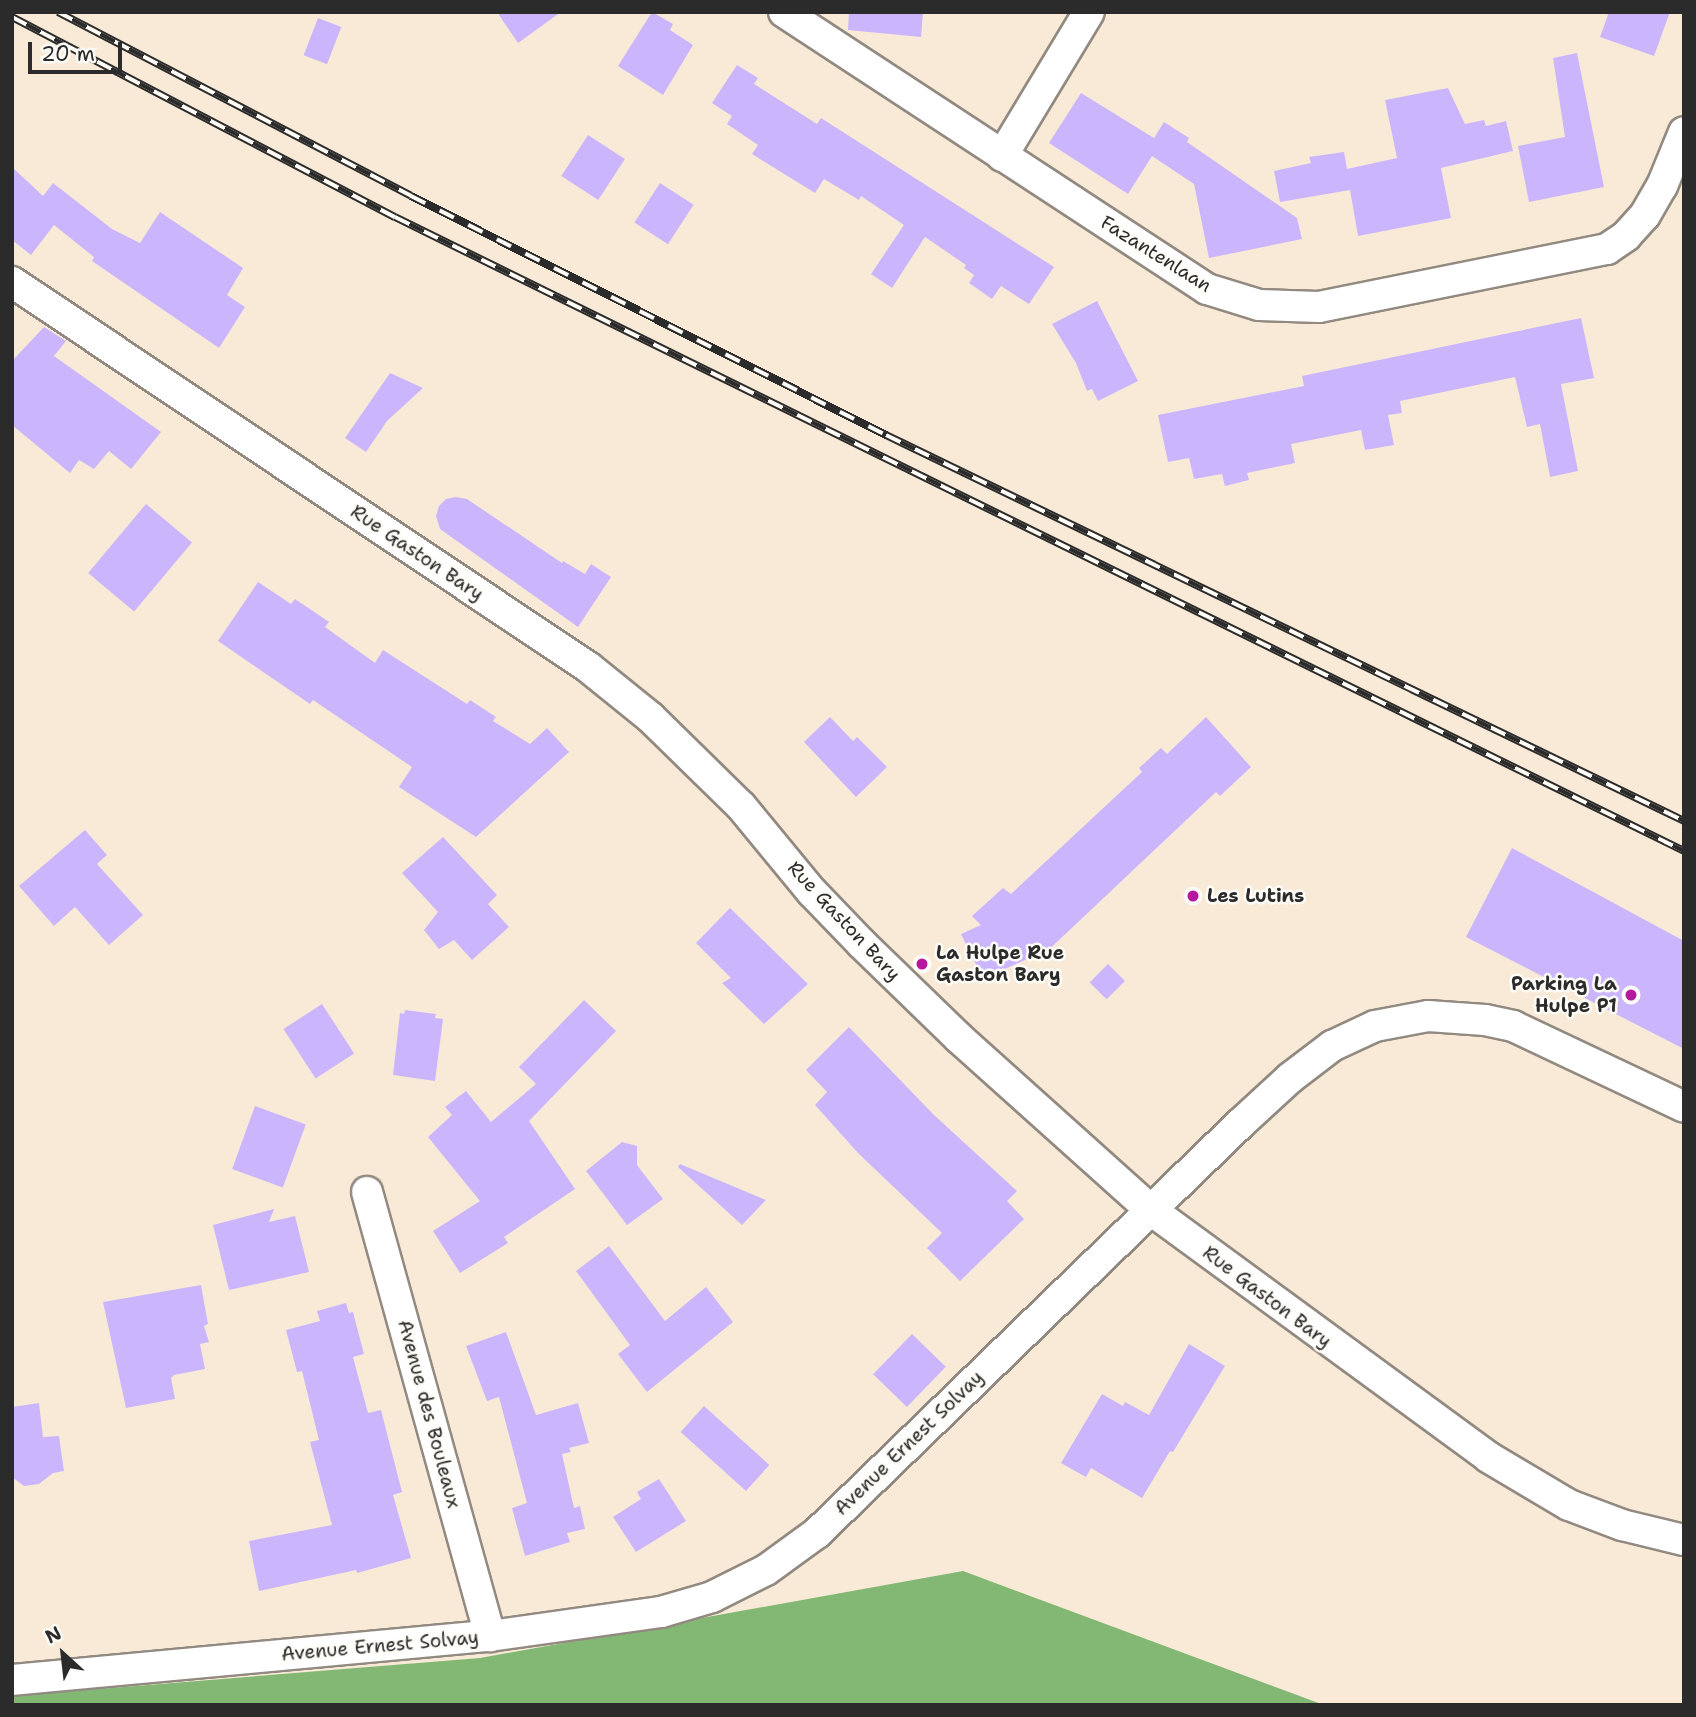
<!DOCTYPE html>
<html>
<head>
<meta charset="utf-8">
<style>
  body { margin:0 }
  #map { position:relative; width:1696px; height:1717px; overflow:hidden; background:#f8ead7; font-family:"Shantell Sans",sans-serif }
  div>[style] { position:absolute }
  .forest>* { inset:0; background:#83b874 }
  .building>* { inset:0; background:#cbb6fd; transform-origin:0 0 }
  .roads { filter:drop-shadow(2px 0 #928a81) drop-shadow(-2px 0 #928a81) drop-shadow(0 2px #928a81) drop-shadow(0 -2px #928a81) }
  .street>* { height:30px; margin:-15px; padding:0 15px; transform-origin:15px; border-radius:15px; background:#fff }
  .rail>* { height:8px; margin-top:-4px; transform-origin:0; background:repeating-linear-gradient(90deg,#fdfcf7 0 16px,#2b2b2b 0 32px); box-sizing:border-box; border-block:2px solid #2b2b2b }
  .dots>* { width:19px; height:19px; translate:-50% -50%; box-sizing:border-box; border:4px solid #fdfcf7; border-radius:50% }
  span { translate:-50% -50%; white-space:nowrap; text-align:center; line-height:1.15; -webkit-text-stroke:5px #fdfcf7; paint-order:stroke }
  .street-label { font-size:19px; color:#2b2b2b }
  .poi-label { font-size:19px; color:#2b2b2b; font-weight:700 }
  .left { translate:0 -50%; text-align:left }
  .right { translate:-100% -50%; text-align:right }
  .frame { position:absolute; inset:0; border:14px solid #2b2b2b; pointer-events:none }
  .north { position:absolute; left:28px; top:1619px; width:70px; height:70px; -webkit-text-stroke:5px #fdfcf7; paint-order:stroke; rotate:333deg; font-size:19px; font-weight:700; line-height:28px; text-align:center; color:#2b2b2b }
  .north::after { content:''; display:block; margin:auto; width:24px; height:32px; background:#2b2b2b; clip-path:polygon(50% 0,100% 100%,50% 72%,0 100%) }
  .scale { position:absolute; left:28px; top:42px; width:94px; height:32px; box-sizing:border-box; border:4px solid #2b2b2b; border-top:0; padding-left:9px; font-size:21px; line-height:24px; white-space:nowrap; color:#2b2b2b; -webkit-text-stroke:5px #fdfcf7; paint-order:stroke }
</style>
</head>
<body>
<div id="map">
  <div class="forest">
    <div style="clip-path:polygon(963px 1571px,1324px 1705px,12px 1705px,12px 1696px,480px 1658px)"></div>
  </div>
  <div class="building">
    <div style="clip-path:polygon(497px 12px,561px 12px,518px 43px)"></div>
    <div style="clip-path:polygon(652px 12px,673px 24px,670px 30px,693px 45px,663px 95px,618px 66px)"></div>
    <div style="clip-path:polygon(849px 12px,923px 12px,921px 37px,848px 30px)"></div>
    <div style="clip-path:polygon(1609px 12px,1670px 12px,1654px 56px,1600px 37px)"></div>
    <div style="left:318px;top:18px;width:25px;height:40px;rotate:21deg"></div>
    <div style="clip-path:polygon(1577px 53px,1604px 187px,1529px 202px,1518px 146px,1565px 137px,1553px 58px)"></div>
    <div style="clip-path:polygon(737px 65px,758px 78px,754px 84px,817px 124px,821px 118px,1054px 267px,1029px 304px,1001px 286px,992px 299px,969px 283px,974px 275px,964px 268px,966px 265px,925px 237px,892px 288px,871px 274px,904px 225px,861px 196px,859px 200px,824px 179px,815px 193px,752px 154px,758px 145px,727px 124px,732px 116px,712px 103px)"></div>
    <div style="clip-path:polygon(1448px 88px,1465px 124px,1484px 120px,1486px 126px,1506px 121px,1513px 151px,1441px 168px,1451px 218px,1358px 236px,1350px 190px,1280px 202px,1274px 171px,1311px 163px,1309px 157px,1344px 152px,1347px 169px,1397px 158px,1385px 100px)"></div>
    <div style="clip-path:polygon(1081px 93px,1154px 138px,1164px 122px,1189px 138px,1187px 142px,1297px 218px,1302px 239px,1209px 258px,1194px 184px,1152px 156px,1128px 194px,1049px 143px)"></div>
    <div style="left:588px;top:135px;width:44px;height:49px;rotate:33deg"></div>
    <div style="clip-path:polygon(12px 167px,43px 196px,53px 183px,112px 229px,140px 243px,160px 212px,243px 268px,227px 295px,245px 307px,219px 348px,92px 261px,94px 257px,54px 225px,31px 255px,12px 240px)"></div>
    <div style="left:660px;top:183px;width:40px;height:47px;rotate:33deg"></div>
    <div style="clip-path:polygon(1097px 301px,1138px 381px,1098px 401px,1092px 389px,1087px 391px,1076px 363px,1052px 324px)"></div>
    <div style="clip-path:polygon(1581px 318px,1594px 378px,1561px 384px,1578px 471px,1550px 477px,1540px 424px,1527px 427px,1515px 377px,1400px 401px,1402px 413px,1388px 415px,1394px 445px,1365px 450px,1361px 430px,1291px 444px,1295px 463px,1247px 473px,1249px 480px,1225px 486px,1222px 474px,1194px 479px,1189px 458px,1168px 462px,1158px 415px,1304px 386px,1302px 376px)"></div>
    <div style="clip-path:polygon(44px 327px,66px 341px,54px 356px,161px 432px,131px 469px,109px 451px,94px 469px,79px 460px,70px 473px,12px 425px,12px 361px)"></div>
    <div style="clip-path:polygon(390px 373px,423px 388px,387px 421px,366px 452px,345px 438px)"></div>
    <div style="clip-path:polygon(456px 497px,467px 499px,562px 563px,563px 561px,585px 574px,591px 564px,611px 577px,578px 627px,440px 529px,436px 516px,439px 506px,446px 499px)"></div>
    <div style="left:146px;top:504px;width:60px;height:90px;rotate:40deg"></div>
    <div style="clip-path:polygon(258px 582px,291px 604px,295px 599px,329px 622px,325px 627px,375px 663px,383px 650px,467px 704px,470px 700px,496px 717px,493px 721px,530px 744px,547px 728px,569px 752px,476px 837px,399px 787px,412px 767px,313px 700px,310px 704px,218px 641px)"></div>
    <div style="clip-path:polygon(830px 717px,853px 741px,857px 737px,887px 767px,856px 797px,804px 742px)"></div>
    <div style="clip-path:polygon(1206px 717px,1251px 767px,1220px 796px,1216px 792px,1041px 957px,1038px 954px,983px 979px,961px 934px,981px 925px,972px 916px,1003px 888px,1011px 894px,1142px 772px,1139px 768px,1161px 748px,1167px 754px)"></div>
    <div style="clip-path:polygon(85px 830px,107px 855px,97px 864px,143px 915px,109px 945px,75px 907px,54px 926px,19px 886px)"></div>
    <div style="clip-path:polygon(443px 837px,497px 895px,488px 904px,509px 927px,472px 960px,454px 940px,439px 949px,424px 930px,438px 912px,402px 873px)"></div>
    <div style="clip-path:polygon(1512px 848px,1684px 941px,1684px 1049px,1466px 937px)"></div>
    <div style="clip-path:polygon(730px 908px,808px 984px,764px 1024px,722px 983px,731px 978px,696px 943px)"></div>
    <div style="left:1108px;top:964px;width:24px;height:26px;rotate:45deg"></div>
    <div style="clip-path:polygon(584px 1000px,616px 1031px,529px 1121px,575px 1189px,504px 1237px,508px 1243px,460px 1273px,433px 1231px,480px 1201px,428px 1137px,452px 1115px,445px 1107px,466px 1091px,491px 1122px,536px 1084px,519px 1067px)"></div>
    <div style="left:322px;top:1004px;width:59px;height:46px;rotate:57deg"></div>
    <div style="clip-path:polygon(405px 1010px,436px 1014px,435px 1018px,443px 1019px,435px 1081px,393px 1075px,400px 1013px,404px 1014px)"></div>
    <div style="clip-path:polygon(849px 1027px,934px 1115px,1017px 1191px,1007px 1201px,1024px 1219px,960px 1281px,927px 1248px,942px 1233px,858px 1153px,815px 1105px,827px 1092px,806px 1070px)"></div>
    <div style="left:255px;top:1106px;width:54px;height:67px;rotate:20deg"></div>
    <div style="clip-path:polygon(622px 1142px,637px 1146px,637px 1165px,663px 1199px,627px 1225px,586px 1171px)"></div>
    <div style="clip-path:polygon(680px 1164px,766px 1200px,742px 1225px,678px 1167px)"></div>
    <div style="clip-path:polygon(274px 1209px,269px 1222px,295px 1216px,309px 1272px,229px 1290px,213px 1225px)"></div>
    <div style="clip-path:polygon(609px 1246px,665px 1321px,706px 1287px,733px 1322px,647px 1392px,618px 1354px,630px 1345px,576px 1271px)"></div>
    <div style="clip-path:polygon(201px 1285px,208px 1324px,204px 1326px,209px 1342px,200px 1344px,205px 1369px,174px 1375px,171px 1378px,175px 1399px,126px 1408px,103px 1302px)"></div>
    <div style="clip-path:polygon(346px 1303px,349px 1313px,353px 1312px,364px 1354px,353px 1357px,368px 1413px,381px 1410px,402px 1492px,393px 1495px,411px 1558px,357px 1573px,356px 1570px,259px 1591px,249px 1541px,332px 1525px,310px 1442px,319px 1440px,302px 1371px,297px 1372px,286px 1330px,320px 1321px,317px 1311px)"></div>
    <div style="clip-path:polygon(506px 1332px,536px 1415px,578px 1403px,589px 1443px,569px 1448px,571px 1452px,562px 1454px,574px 1508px,580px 1506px,585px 1529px,567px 1533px,570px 1542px,525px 1556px,512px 1508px,527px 1503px,499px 1397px,487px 1401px,466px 1346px)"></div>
    <div style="left:912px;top:1334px;width:47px;height:56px;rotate:44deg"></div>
    <div style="clip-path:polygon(1189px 1344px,1225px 1366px,1173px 1452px,1170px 1451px,1142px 1498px,1091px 1468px,1086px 1477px,1061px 1463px,1102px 1394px,1123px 1406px,1125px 1402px,1149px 1415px)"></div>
    <div style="clip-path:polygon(39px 1403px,43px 1437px,59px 1436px,64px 1471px,53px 1473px,39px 1484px,24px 1486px,12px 1477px,12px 1407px)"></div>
    <div style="left:704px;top:1406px;width:88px;height:35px;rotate:42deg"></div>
    <div style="clip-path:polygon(659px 1479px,686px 1521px,636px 1552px,613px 1517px,641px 1499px,637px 1492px)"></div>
  </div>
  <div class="roads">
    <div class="street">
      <div style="left:784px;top:12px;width:506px;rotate:33.22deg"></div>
      <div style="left:1207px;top:289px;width:54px;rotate:17.1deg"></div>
      <div style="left:1259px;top:305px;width:60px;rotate:1.9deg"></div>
      <div style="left:1319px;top:307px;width:294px;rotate:-11.4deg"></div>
      <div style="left:1607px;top:249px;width:23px;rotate:-34deg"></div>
      <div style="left:1626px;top:236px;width:28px;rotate:-48deg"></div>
      <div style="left:1645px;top:215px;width:34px;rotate:-60deg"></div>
      <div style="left:1662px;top:186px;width:58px;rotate:-67.8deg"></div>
      <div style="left:1002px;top:156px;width:168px;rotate:-58.9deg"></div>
      <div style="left:12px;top:282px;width:693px;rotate:33.76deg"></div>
      <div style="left:588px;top:667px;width:80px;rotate:38.9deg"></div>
      <div style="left:650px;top:717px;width:127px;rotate:44.4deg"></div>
      <div style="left:741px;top:806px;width:112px;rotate:50.5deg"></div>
      <div style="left:812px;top:892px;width:72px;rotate:46.1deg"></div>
      <div style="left:862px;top:944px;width:135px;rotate:44.1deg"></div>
      <div style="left:959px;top:1038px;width:258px;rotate:41.9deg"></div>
      <div style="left:1151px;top:1210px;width:418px;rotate:36.2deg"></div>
      <div style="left:1488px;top:1457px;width:94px;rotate:30.7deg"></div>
      <div style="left:1569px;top:1505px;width:57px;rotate:20.7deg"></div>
      <div style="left:1622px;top:1525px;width:64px;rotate:13.6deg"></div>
      <div style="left:367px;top:1192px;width:461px;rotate:74.5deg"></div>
      <div style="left:12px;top:1680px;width:480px;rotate:-5.3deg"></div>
      <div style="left:490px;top:1636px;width:173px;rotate:-8deg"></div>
      <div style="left:661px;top:1612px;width:53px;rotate:-16.4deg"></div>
      <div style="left:712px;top:1597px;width:60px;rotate:-26.6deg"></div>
      <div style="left:766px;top:1570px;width:63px;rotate:-36deg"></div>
      <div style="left:817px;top:1533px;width:588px;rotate:-44.04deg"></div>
      <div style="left:1240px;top:1124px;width:68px;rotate:-42.6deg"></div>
      <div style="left:1290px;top:1078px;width:53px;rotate:-37.3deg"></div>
      <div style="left:1332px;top:1046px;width:47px;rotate:-24.9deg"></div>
      <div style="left:1375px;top:1026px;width:54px;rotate:-10.7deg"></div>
      <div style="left:1428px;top:1016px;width:57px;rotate:4deg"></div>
      <div style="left:1485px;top:1020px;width:29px;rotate:12deg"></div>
      <div style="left:1513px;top:1026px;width:189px;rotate:25.3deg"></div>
    </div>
  </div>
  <div class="rail">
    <div style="left:58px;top:12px;width:398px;rotate:27.5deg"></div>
    <div style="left:411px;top:196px;width:532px;rotate:26.71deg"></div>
    <div style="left:886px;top:435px;width:886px;rotate:25.81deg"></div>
    <div style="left:12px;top:17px;width:432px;rotate:27.6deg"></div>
    <div style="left:395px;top:217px;width:1436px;rotate:26.19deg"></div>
  </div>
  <div class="dots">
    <div style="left:1193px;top:896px;background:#b5179e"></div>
    <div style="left:922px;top:964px;background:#b5179e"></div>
    <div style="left:1631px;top:995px;background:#b5179e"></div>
  </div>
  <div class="street-label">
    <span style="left:1156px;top:254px;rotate:32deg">Fazantenlaan</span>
    <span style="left:417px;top:553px;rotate:34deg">Rue Gaston Bary</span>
    <span style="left:844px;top:921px;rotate:47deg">Rue Gaston Bary</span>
    <span style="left:1267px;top:1297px;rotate:37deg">Rue Gaston Bary</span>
    <span style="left:429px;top:1414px;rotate:75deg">Avenue des Bouleaux</span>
    <span style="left:909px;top:1443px;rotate:-44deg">Avenue Ernest Solvay</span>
    <span style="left:380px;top:1646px;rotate:-5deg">Avenue Ernest Solvay</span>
  </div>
  <div class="poi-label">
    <span class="left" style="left:1207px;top:896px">Les Lutins</span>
    <span class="left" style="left:936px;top:964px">La Hulpe Rue<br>Gaston Bary</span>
    <span class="right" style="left:1617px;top:995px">Parking La<br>Hulpe P1</span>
  </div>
  <div class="frame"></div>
  <div class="north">N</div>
  <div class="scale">20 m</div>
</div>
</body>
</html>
